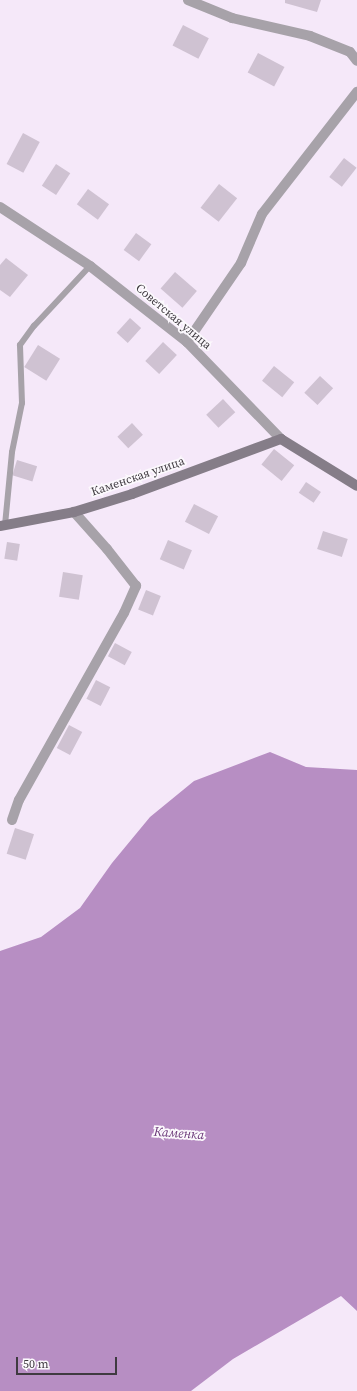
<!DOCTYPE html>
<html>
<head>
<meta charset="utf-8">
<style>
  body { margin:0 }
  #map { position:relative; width:357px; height:1391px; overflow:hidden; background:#f5e8f9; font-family:"Source Serif 4",serif }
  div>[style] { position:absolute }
  .water>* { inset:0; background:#b78ec3 }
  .building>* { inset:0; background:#cfc2d2; transform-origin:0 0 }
  .lane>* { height:6px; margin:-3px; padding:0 3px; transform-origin:3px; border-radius:3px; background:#a7a2a9 }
  .street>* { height:10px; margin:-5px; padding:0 5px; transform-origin:5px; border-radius:5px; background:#a7a2a9 }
  .secondary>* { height:10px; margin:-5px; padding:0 5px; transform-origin:5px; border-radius:5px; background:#857d88 }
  span { translate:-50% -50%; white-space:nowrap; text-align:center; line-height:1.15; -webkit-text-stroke:3.5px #fcf9fd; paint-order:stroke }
  .street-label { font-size:12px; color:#3f3a40 }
  .water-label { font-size:13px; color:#6a3778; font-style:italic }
  .scale { position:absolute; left:16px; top:1357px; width:101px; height:18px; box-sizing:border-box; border:2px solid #3f3a40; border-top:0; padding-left:5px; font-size:12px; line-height:14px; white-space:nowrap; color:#3f3a40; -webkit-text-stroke:3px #fcf9fd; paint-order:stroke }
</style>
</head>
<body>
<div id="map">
  <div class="water">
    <div style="clip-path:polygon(270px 752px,306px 767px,357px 770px,357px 1311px,341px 1296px,233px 1359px,191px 1391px,0 1391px,0 951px,41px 937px,80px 908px,112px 863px,150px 817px,194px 781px)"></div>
  </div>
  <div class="building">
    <div style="clip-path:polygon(285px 0,321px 0,317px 12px,285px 3px)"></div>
    <div style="left:183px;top:25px;width:29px;height:23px;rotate:27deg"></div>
    <div style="left:258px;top:53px;width:30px;height:22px;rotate:28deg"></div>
    <div style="left:23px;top:133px;width:19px;height:35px;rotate:28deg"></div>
    <div style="left:344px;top:158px;width:16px;height:24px;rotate:38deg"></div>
    <div style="left:56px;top:164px;width:17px;height:26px;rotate:33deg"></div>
    <div style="left:219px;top:184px;width:23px;height:30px;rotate:38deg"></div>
    <div style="left:88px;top:189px;width:26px;height:19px;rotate:36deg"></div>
    <div style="left:136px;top:233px;width:19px;height:21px;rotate:36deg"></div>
    <div style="clip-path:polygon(6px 258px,28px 275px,10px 297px,0 290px,0 265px)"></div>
    <div style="left:175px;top:272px;width:29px;height:22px;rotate:41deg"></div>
    <div style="left:130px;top:318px;width:15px;height:20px;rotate:42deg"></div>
    <div style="left:163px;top:342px;width:19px;height:26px;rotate:43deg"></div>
    <div style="left:38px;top:345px;width:26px;height:26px;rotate:32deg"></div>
    <div style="left:274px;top:366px;width:26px;height:19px;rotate:39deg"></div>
    <div style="left:320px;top:376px;width:18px;height:23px;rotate:43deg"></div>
    <div style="left:223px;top:399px;width:18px;height:23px;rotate:47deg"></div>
    <div style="left:132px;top:423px;width:16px;height:20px;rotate:47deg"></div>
    <div style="left:274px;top:449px;width:26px;height:20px;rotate:39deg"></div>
    <div style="left:17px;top:460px;width:21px;height:16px;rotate:17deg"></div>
    <div style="left:306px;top:482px;width:18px;height:13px;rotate:34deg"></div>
    <div style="left:194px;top:504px;width:27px;height:20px;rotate:27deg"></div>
    <div style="left:323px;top:531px;width:26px;height:19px;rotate:18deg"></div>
    <div style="left:168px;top:540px;width:26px;height:21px;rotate:23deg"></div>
    <div style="left:7px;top:542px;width:13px;height:17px;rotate:9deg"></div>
    <div style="left:63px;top:572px;width:20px;height:25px;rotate:9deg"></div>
    <div style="left:146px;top:590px;width:16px;height:21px;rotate:22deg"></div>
    <div style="left:115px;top:643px;width:19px;height:15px;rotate:28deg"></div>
    <div style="left:96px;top:680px;width:16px;height:21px;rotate:27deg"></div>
    <div style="left:69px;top:725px;width:15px;height:26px;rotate:28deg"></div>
    <div style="left:15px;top:828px;width:20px;height:27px;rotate:18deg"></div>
  </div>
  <div class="lane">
    <div style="left:5px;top:525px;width:73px;rotate:-84.5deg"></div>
    <div style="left:12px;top:452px;width:50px;rotate:-78.5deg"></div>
    <div style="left:22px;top:403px;width:58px;rotate:-92deg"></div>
    <div style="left:20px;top:345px;width:24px;rotate:-54deg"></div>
    <div style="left:34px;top:326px;width:82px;rotate:-47deg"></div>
  </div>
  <div class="street">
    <div style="left:188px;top:0;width:48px;rotate:22.2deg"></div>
    <div style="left:232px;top:18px;width:80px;rotate:13deg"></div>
    <div style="left:310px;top:36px;width:43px;rotate:21.8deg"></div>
    <div style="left:350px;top:52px;width:11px;rotate:52deg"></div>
    <div style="left:0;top:207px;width:108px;rotate:33.2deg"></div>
    <div style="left:90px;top:266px;width:123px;rotate:38.1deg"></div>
    <div style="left:187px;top:342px;width:135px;rotate:45.9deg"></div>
    <div style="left:187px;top:342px;width:96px;rotate:-55.6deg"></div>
    <div style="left:241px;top:263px;width:53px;rotate:-66.8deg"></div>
    <div style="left:262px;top:214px;width:155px;rotate:-52.1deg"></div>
    <div style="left:12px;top:820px;width:21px;rotate:-71deg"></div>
    <div style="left:19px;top:800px;width:214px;rotate:-60.7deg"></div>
    <div style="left:124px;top:613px;width:30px;rotate:-66deg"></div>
    <div style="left:136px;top:586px;width:47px;rotate:-128.1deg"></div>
    <div style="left:107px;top:549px;width:50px;rotate:-131.7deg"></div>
  </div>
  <div class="secondary">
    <div style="left:0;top:526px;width:75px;rotate:-10.7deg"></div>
    <div style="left:74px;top:512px;width:61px;rotate:-17.2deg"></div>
    <div style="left:132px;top:494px;width:159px;rotate:-20.3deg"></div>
    <div style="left:281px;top:439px;width:89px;rotate:31.7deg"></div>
  </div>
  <div class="street-label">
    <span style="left:173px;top:317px;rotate:40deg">Советская улица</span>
    <span style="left:138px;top:477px;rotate:-19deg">Каменская улица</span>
  </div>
  <div class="water-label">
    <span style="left:179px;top:1134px;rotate:4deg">Каменка</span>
  </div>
  <div class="scale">50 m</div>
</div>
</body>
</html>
